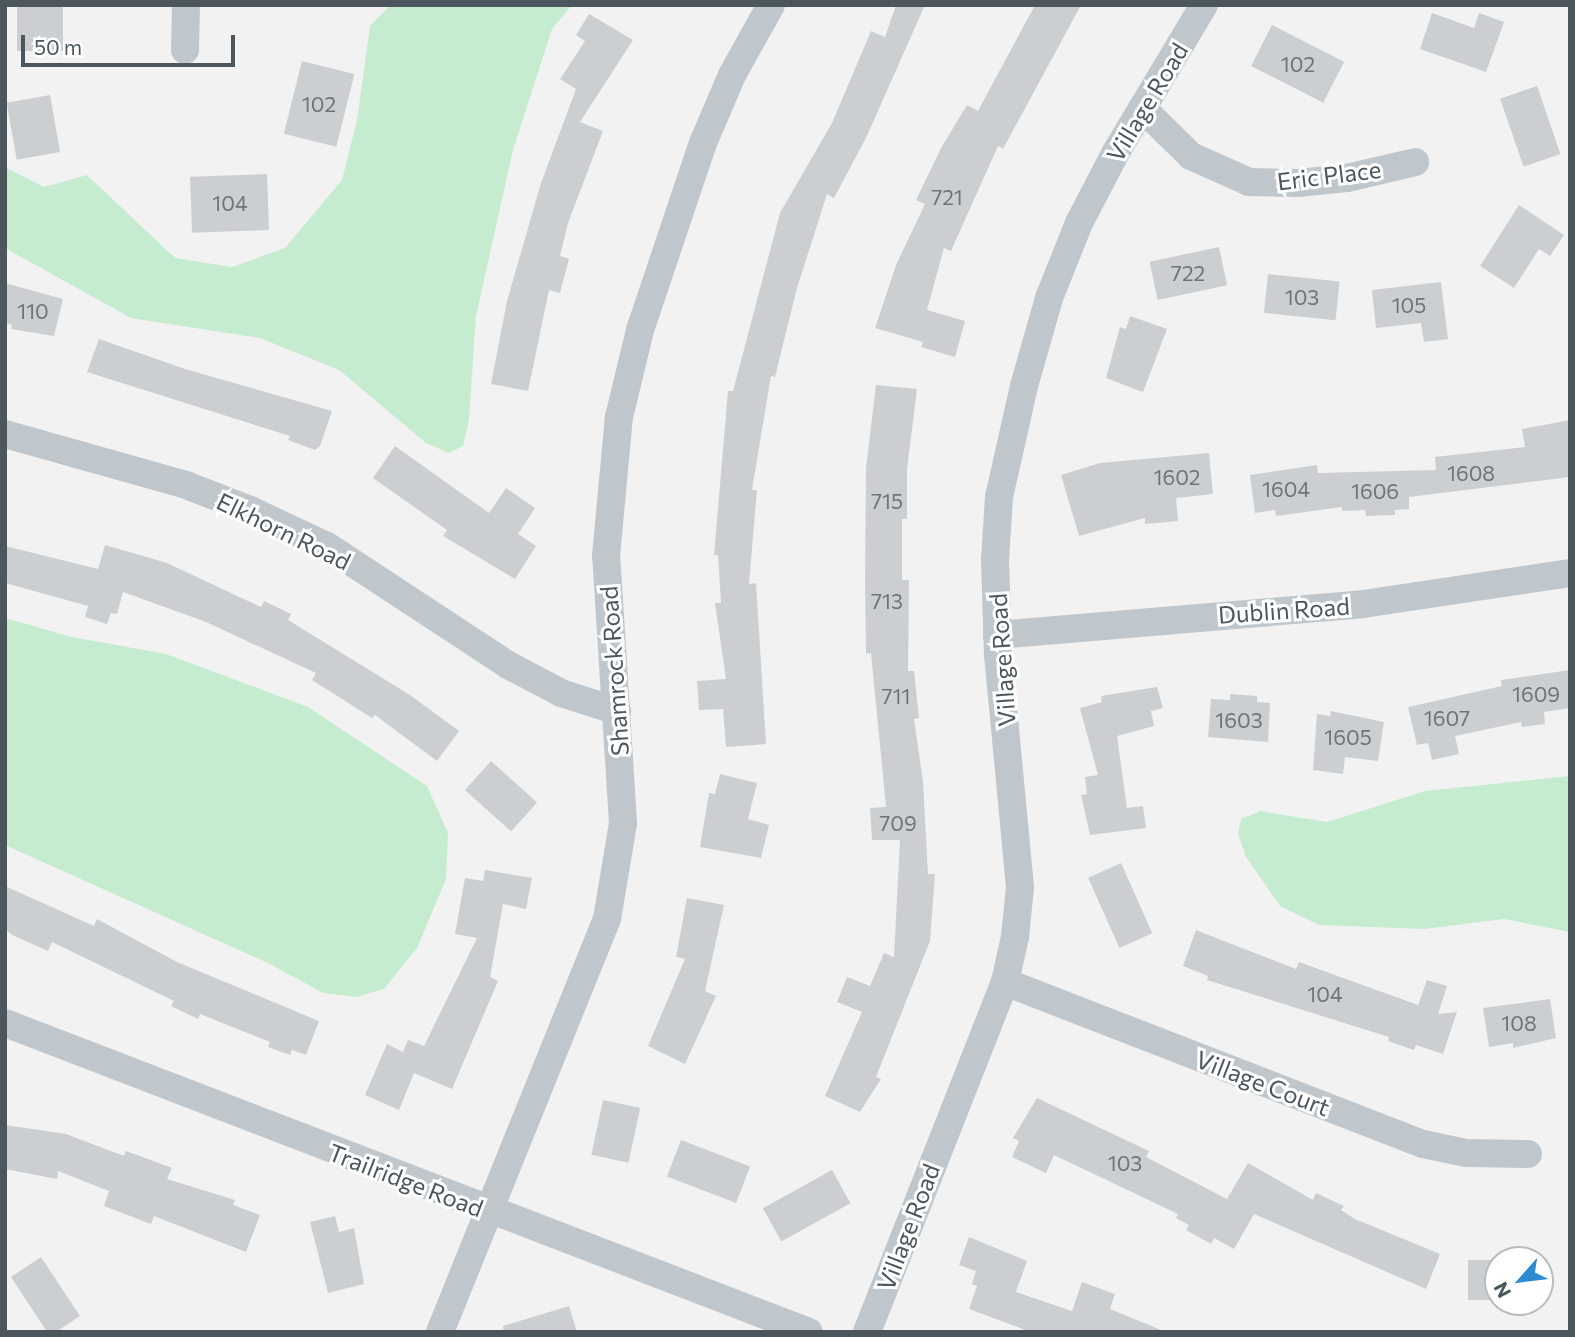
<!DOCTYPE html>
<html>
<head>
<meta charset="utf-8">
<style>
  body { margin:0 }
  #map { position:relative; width:1575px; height:1337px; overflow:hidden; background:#f3f2f2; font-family:Commissioner,sans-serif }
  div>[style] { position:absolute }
  .green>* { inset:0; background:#c6eccf }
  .building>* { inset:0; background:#cccfd2; transform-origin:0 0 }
  .minor>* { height:28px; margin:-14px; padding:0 14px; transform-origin:14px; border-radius:14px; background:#bfc7cc }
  span { translate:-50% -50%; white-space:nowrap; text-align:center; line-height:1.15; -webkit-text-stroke:6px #fff; paint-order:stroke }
  .number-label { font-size:21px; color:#6b757a }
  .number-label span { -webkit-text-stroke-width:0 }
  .street-label { font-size:24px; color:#4b575d }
  .frame { position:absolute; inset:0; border:7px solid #4b575d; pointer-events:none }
  .north { position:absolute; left:1484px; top:1246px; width:70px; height:70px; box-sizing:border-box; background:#fff; border:2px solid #b7bcbe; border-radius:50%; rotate:242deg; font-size:19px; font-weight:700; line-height:28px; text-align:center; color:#4b575d }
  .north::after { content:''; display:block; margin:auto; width:24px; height:32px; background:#2d8bd2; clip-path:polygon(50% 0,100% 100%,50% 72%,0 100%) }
  .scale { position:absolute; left:21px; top:35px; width:214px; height:32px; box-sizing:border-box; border:4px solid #4b575d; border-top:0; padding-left:9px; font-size:21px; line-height:24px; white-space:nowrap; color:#4b575d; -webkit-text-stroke:5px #fff; paint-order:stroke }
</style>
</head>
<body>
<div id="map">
  <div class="green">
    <div style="clip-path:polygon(390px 5px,572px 5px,552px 29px,513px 150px,476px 316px,469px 420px,463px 446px,449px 453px,426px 443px,339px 370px,260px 338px,131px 318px,5px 248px,5px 167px,44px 187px,87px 175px,175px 258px,232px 267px,285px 248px,342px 180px,357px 120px,370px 26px)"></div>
    <div style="clip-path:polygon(5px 618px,72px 637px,166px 654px,308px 707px,427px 786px,448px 833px,446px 879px,417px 948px,384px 989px,357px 997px,323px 993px,270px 964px,5px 845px)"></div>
    <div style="clip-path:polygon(1570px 776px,1570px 932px,1504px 919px,1424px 929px,1319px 925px,1280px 906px,1246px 857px,1238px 834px,1241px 819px,1260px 811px,1327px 822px,1425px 791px)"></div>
  </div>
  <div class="building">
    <div style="left:17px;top:5px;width:46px;height:46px"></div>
    <div style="clip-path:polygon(896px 5px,925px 5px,866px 138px,834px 198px,827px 194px,797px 288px,775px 377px,771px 376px,752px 490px,757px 490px,749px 584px,756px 583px,766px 744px,726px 747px,723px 709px,699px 710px,697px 681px,726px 679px,715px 603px,721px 603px,718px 555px,714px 555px,728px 391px,733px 391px,780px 213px,832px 123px,871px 31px,885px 37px)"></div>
    <div style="clip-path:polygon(1035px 5px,1081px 5px,1003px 149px,998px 146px,951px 251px,944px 248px,927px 310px,965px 321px,955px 357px,921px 347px,923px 342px,875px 328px,896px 265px,925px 204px,916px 200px,941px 148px,967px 105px,978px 111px)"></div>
    <div style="clip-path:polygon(1432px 13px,1474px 28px,1479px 13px,1504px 22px,1486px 72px,1420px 49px)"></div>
    <div style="clip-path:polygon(589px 14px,633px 40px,580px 122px,603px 131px,568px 223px,560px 256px,569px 259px,560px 293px,549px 290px,528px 391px,491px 384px,507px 301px,541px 183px,576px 89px,560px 79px,585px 41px,576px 35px)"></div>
    <div style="left:1272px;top:25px;width:81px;height:46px;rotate:27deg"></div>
    <div style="left:302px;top:61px;width:54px;height:75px;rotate:14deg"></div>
    <div style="left:1537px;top:86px;width:72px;height:39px;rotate:71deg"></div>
    <div style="left:50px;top:95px;width:58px;height:44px;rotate:80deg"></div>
    <div style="left:267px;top:174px;width:56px;height:77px;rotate:88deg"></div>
    <div style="clip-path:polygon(1519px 205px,1564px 235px,1550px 256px,1539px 249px,1514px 288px,1480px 266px)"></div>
    <div style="left:1219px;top:247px;width:39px;height:71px;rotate:78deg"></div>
    <div style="left:1268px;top:274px;width:72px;height:39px;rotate:6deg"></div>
    <div style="clip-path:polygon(1441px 282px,1448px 339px,1424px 342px,1421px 323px,1376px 328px,1372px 290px)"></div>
    <div style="clip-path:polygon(5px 283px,63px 299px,54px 336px,11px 329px,12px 325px,5px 323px)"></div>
    <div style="clip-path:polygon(1130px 316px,1167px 329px,1143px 392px,1106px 378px,1120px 327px,1126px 329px)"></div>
    <div style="clip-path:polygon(99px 339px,185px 369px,332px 411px,320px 446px,315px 450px,288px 440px,290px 436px,87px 372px)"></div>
    <div style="clip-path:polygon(876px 385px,917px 389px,907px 469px,907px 519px,902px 519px,902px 580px,909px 580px,908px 671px,914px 671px,919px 718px,914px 719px,923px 781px,928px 874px,935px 874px,930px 941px,876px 1077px,881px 1079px,860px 1112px,825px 1096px,862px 1012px,837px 1002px,847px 977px,870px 986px,884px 953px,894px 957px,900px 840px,872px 840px,870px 808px,886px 807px,871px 653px,866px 654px,865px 580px,866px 468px)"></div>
    <div style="clip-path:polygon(1570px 420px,1570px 477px,1409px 497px,1409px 509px,1395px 510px,1395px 515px,1366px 516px,1365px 510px,1342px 511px,1342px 507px,1276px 516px,1275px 510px,1255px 513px,1250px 475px,1317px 465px,1318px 473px,1436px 470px,1435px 457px,1525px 447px,1522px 429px)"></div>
    <div style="clip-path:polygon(395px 446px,489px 513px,506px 488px,535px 508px,518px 534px,536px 546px,515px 579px,443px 536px,447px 530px,373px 478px)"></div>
    <div style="clip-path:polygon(1209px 453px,1213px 494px,1176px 498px,1178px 521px,1145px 524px,1145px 518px,1079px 536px,1061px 475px,1100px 463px)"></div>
    <div style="clip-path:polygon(105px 545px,167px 563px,261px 607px,264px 601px,291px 614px,288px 620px,410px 695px,459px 731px,437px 761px,375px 715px,372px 718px,312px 680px,316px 673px,206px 622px,123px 592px,117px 614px,111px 613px,107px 624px,85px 617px,88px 606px,5px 583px,5px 546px,98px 569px)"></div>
    <div style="clip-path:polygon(1570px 670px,1570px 708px,1544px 712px,1545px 724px,1522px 727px,1521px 722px,1455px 736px,1459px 754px,1432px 760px,1428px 743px,1417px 745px,1408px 707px,1502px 686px,1501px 680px)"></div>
    <div style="clip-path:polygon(1157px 687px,1163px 708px,1151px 711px,1154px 726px,1117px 736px,1127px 808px,1143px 806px,1146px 828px,1090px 835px,1081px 795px,1087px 794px,1085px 777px,1098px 775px,1080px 708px,1102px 702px,1101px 696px)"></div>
    <div style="clip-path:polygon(1230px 694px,1257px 696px,1257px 702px,1270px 703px,1268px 742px,1208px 737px,1211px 699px,1230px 700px)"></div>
    <div style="clip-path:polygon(1331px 711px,1384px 722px,1378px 761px,1345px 757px,1343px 774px,1313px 770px,1317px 714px,1330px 716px)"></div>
    <div style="left:491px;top:761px;width:62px;height:39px;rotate:42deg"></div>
    <div style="clip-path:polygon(720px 774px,757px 783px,748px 819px,769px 825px,761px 858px,700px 847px,709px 793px,715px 794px)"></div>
    <div style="left:1121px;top:863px;width:77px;height:36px;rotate:66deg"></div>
    <div style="clip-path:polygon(485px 870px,532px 878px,526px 909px,503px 904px,490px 977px,498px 981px,452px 1089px,414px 1073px,399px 1110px,365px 1095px,387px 1044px,403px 1052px,408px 1040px,424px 1046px,477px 938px,455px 934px,465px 878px,483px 881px)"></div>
    <div style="clip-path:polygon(5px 886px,94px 926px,97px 919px,177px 962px,319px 1021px,306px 1055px,292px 1050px,290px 1055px,268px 1047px,270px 1042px,200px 1014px,198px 1019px,171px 1006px,174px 1001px,52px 942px,48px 951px,12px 935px,5px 929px)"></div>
    <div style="clip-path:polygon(687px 898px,724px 905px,705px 991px,716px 996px,685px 1064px,648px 1046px,685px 959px,676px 957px)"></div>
    <div style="clip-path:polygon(1196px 930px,1296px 969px,1299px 962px,1418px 1005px,1427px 980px,1447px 986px,1438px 1014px,1457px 1012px,1443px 1054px,1416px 1045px,1414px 1050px,1388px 1041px,1389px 1037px,1207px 980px,1208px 976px,1183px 966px)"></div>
    <div style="clip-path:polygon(1550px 999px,1556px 1038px,1513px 1048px,1513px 1043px,1489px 1047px,1483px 1008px)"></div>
    <div style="clip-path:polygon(1037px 1098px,1149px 1151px,1146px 1157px,1227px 1199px,1248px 1163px,1313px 1200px,1316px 1193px,1344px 1206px,1341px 1210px,1355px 1219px,1440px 1254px,1426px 1289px,1254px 1214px,1234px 1249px,1214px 1238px,1211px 1244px,1186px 1230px,1189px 1225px,1176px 1218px,1178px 1214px,1054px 1155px,1046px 1173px,1012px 1157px,1019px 1141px,1013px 1138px)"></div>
    <div style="left:603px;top:1100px;width:38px;height:56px;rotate:12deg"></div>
    <div style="clip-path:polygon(5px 1125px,66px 1134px,124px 1156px,126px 1151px,172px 1168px,167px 1179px,235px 1200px,233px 1205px,260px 1215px,246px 1252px,154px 1216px,151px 1224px,104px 1206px,109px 1191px,58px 1171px,57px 1179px,5px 1169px)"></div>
    <div style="left:681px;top:1140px;width:74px;height:39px;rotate:21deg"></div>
    <div style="left:832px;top:1170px;width:38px;height:79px;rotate:61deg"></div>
    <div style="clip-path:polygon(335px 1216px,339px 1232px,354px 1228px,364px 1284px,328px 1293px,310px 1222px)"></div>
    <div style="clip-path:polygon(969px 1237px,1027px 1261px,1016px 1292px,1072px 1311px,1082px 1282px,1115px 1294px,1110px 1309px,1166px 1332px,1031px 1332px,969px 1309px,977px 1286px,972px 1284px,976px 1271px,959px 1265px)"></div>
    <div style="clip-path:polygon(41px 1257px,80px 1316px,56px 1332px,47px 1332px,11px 1277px)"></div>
    <div style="left:1498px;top:1260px;width:40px;height:30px;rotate:90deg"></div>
    <div style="clip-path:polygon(569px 1306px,577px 1332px,504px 1332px,503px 1326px)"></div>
  </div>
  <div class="minor">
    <div style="left:185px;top:50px;width:45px;rotate:-88.7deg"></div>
    <div style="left:1142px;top:108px;width:69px;rotate:44.4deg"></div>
    <div style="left:1191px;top:156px;width:64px;rotate:24.1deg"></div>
    <div style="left:1249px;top:182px;width:49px;rotate:1.2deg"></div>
    <div style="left:1298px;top:183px;width:49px;rotate:-5.8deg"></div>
    <div style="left:1347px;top:178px;width:70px;rotate:-13.2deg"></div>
    <div style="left:5px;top:434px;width:188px;rotate:15.7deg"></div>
    <div style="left:186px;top:485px;width:69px;rotate:21.3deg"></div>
    <div style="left:250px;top:510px;width:85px;rotate:25.1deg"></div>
    <div style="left:327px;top:546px;width:217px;rotate:33.3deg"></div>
    <div style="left:508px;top:665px;width:60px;rotate:27.8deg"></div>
    <div style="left:561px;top:693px;width:59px;rotate:17.8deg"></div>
    <div style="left:997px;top:635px;width:367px;rotate:-4.8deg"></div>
    <div style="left:1363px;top:604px;width:209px;rotate:-8.5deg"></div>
    <div style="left:1005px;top:982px;width:448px;rotate:21.2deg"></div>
    <div style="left:1423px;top:1144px;width:44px;rotate:11.8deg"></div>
    <div style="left:1466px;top:1153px;width:62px;rotate:0.9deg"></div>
    <div style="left:5px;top:1023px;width:861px;rotate:21.02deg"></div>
    <div style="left:440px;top:1332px;width:445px;rotate:-68deg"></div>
    <div style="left:607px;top:919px;width:97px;rotate:-80.5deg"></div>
    <div style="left:623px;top:823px;width:268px;rotate:-93.6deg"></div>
    <div style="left:606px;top:556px;width:140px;rotate:-84.7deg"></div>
    <div style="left:619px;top:417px;width:89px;rotate:-76.4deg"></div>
    <div style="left:640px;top:330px;width:197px;rotate:-71.4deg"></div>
    <div style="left:703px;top:143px;width:74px;rotate:-66.9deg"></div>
    <div style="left:732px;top:75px;width:80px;rotate:-60.9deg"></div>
    <div style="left:867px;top:1332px;width:376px;rotate:-68.5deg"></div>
    <div style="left:1005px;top:982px;width:46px;rotate:-77.5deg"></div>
    <div style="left:1015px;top:937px;width:50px;rotate:-84.3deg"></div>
    <div style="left:1020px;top:887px;width:232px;rotate:-95.4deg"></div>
    <div style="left:998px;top:656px;width:96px;rotate:-91.8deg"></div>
    <div style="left:995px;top:560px;width:63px;rotate:-86.4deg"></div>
    <div style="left:999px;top:497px;width:114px;rotate:-77.3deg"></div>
    <div style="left:1024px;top:386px;width:91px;rotate:-74.1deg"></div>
    <div style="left:1049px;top:298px;width:81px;rotate:-68.2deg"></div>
    <div style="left:1079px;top:223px;width:80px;rotate:-62.5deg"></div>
    <div style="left:1116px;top:152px;width:171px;rotate:-59.1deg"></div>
  </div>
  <div class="number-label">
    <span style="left:1298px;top:64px">102</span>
    <span style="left:319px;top:104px">102</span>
    <span style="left:947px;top:197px">721</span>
    <span style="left:230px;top:203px">104</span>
    <span style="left:1188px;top:273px">722</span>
    <span style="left:1302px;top:297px">103</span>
    <span style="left:1409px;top:305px">105</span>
    <span style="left:33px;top:311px">110</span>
    <span style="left:1471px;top:473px">1608</span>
    <span style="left:1177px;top:477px">1602</span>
    <span style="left:1286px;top:489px">1604</span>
    <span style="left:1375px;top:491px">1606</span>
    <span style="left:887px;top:501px">715</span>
    <span style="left:887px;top:601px">713</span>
    <span style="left:1536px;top:694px">1609</span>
    <span style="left:896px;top:696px">711</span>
    <span style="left:1447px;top:718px">1607</span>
    <span style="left:1239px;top:720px">1603</span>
    <span style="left:1348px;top:737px">1605</span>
    <span style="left:898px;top:823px">709</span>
    <span style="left:1325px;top:994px">104</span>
    <span style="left:1519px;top:1023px">108</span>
    <span style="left:1125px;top:1163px">103</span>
  </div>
  <div class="street-label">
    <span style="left:1147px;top:102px;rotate:-59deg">Village Road</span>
    <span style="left:1329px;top:175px;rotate:-7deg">Eric Place</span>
    <span style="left:284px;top:531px;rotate:26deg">Elkhorn Road</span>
    <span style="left:1284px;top:610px;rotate:-4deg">Dublin Road</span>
    <span style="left:1002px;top:660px;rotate:-94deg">Village Road</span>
    <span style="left:614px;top:671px;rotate:-94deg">Shamrock Road</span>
    <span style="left:1263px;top:1083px;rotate:21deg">Village Court</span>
    <span style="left:406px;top:1180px;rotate:21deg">Trailridge Road</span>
    <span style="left:908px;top:1227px;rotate:-69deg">Village Road</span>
  </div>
  <div class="frame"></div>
  <div class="north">N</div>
  <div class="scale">50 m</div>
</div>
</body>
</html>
